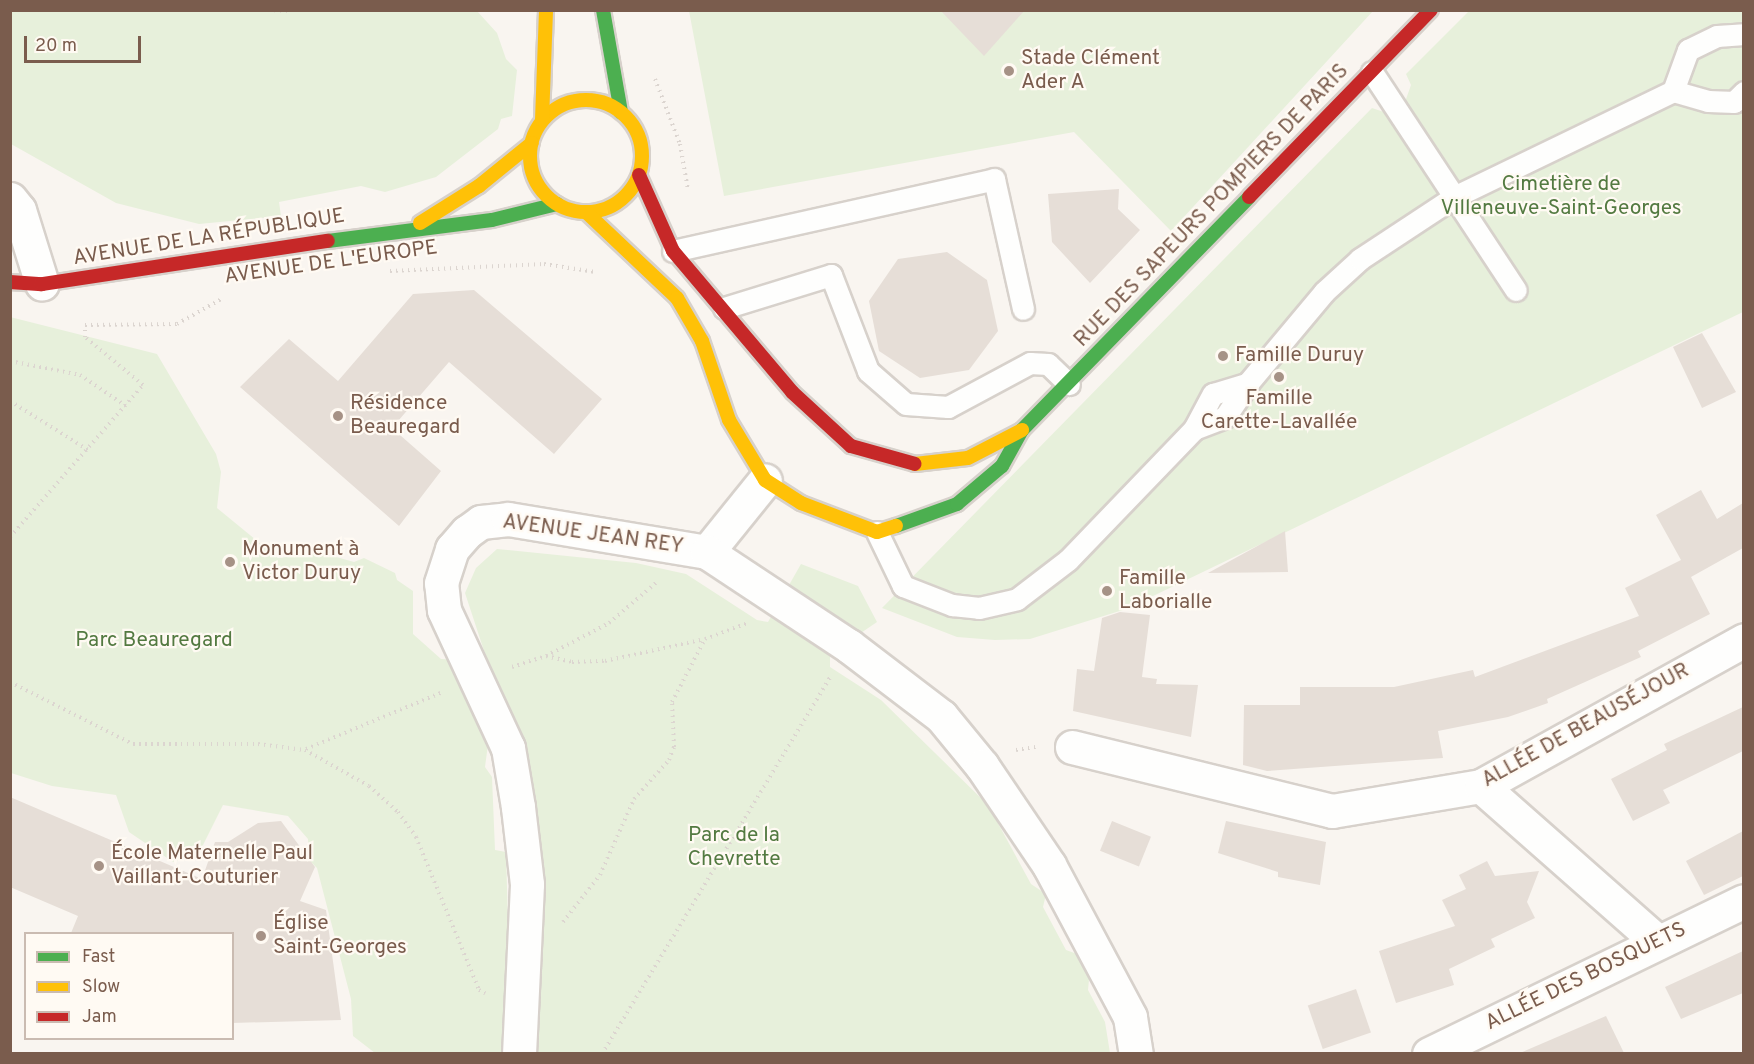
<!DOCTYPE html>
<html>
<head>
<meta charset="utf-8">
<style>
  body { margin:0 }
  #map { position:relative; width:1754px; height:1064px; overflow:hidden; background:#f9f5f0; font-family:Overpass,sans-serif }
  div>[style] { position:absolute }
  .green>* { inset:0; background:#e7f0db }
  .building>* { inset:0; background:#e6ded7; transform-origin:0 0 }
  .path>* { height:4px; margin-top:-2px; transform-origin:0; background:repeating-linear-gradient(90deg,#dcd5d0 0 1.5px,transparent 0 6px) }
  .roads { filter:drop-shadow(2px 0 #d7d1cb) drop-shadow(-2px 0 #d7d1cb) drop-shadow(0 2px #d7d1cb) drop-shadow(0 -2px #d7d1cb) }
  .lane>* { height:21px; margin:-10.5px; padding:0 10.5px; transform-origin:10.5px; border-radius:10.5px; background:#fefefd }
  .street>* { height:33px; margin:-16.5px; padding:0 16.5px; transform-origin:16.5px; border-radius:16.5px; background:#fefefd }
  .fast>* { height:14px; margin:-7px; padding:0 7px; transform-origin:7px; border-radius:7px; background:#4caf50 }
  .slow>* { height:14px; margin:-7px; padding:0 7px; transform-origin:7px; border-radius:7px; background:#ffc107 }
  .slow>.ring { margin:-7px; padding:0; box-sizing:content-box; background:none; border:14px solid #ffc107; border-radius:50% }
  .jam>* { height:14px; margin:-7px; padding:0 7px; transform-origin:7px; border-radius:7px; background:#c62828 }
  .dots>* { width:16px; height:16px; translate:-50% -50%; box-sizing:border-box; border:3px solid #fffaf3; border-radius:50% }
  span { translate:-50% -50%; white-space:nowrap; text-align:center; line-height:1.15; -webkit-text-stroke:4.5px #fffaf3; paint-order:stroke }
  .poi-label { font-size:21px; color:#7a5c4d }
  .left { translate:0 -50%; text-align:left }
  .park-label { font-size:21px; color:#537a41 }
  .street-label { font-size:21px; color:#7a5c4d }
  .frame { position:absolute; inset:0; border:12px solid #7a5c4d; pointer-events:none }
  .legend { position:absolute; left:24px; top:932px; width:210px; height:108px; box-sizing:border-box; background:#fffaf3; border:2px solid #cabbb1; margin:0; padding:8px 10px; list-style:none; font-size:18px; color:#7a5c4d }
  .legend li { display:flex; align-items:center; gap:12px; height:30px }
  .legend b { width:30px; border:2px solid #cabbb1 }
  .scale { position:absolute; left:24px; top:36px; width:117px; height:27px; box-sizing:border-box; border:3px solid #7a5c4d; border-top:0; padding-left:8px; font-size:18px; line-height:21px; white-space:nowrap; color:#7a5c4d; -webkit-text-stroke:4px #fffaf3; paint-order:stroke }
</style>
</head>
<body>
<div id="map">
  <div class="green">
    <div style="clip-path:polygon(11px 10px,477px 11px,497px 33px,506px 59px,517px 70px,512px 116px,501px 119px,498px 129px,436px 177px,385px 192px,361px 186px,279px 202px,281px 216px,199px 224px,116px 203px,11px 144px)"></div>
    <div style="clip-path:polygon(689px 11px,1373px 11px,1171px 231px,1074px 132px,724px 196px)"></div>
    <div style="clip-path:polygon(1469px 11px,1743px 11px,1743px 312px,1126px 609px,1030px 639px,995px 640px,957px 637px,882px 608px,1372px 108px,1390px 114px,1405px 102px,1411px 85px,1406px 74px)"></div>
    <div style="clip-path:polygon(10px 317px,157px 354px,216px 454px,221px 472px,217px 508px,278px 558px,322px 553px,354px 562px,364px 558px,395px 573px,397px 580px,413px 591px,413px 634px,441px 659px,479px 661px,489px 737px,485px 767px,492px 777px,495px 850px,506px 852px,509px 959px,502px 1053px,375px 1053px,353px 1036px,351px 999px,317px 868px,309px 860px,308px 839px,288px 816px,223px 805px,197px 857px,173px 862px,129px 832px,116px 795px,52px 786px,11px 773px)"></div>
    <div style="clip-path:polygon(497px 549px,636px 563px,686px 574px,757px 620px,768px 622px,801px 564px,858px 586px,877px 622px,830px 654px,830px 667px,881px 700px,988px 805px,1031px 884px,1046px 894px,1043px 907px,1066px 950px,1091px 959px,1088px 990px,1105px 1022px,1110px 1053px,538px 1053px,534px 910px,520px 760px,465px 593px,476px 568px)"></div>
  </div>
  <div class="building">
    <div style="clip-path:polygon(940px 10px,1025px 10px,984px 56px)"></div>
    <div style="clip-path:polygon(1119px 189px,1118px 209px,1140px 230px,1090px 283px,1052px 242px,1048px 194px)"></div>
    <div style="clip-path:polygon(947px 252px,987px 280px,998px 331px,969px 370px,920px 378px,879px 351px,869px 301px,898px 259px)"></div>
    <div style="clip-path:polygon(474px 290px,602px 399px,554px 454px,449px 362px,392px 428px,441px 471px,399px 526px,240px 387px,289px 339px,338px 381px,413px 294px)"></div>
    <div style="clip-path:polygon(1702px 333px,1736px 392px,1702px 408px,1673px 347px)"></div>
    <div style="clip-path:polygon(1701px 490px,1717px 519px,1743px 503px,1743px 548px,1691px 577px,1710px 614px,1638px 651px,1641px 657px,1547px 699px,1548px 703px,1508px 717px,1438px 731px,1443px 758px,1267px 771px,1243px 765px,1244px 705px,1300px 705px,1300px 687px,1394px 687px,1473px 670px,1475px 677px,1639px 616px,1625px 588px,1681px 560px,1656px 515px)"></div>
    <div style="clip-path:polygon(1285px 531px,1288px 572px,1208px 573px)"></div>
    <div style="clip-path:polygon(1120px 612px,1150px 615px,1142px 677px,1157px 679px,1156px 684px,1198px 685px,1191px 737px,1073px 711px,1077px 669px,1094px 671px,1102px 618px)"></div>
    <div style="clip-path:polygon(1743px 707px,1743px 751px,1663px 790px,1670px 803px,1633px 821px,1611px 779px,1667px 750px,1664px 744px)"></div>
    <div style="clip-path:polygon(10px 797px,202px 879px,215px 842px,228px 842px,258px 823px,281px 821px,315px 867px,300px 901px,326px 910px,341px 1020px,232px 1023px,232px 933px,71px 933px,78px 916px,10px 887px)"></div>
    <div style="left:1112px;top:821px;width:42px;height:32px;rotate:22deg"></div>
    <div style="clip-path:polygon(1226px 821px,1326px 842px,1320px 885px,1278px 877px,1278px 872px,1218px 853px)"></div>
    <div style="clip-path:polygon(1743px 831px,1743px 876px,1704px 895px,1686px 861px)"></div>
    <div style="clip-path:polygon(1487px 861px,1495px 876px,1539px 871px,1527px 902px,1535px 918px,1491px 939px,1495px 947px,1449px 969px,1454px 985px,1396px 1003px,1379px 951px,1455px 926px,1442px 900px,1466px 889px,1459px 875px)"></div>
    <div style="clip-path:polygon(1743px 951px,1743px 993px,1681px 1019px,1665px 987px)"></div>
    <div style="left:1356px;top:989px;width:46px;height:51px;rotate:71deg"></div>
    <div style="clip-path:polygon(1606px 1016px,1624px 1053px,1520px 1053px)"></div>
  </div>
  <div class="path">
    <div style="left:268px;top:10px;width:19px;rotate:3deg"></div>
    <div style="left:655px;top:79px;width:70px;rotate:69deg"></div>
    <div style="left:680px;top:144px;width:47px;rotate:80.1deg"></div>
    <div style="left:390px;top:271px;width:154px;rotate:-2.6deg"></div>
    <div style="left:544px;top:264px;width:52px;rotate:8.9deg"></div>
    <div style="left:10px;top:361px;width:71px;rotate:11.3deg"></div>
    <div style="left:80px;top:375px;width:55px;rotate:34deg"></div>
    <div style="left:10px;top:401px;width:92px;rotate:32.1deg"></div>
    <div style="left:10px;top:537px;width:202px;rotate:-48.8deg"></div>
    <div style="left:143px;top:385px;width:75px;rotate:-140.4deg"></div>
    <div style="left:85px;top:337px;width:12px;rotate:-90deg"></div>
    <div style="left:85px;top:325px;width:92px;rotate:-0.6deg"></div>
    <div style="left:177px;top:324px;width:53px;rotate:-29.5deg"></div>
    <div style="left:546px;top:656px;width:27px;rotate:13deg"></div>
    <div style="left:572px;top:662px;width:33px;rotate:-2deg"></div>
    <div style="left:605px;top:661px;width:102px;rotate:-12.4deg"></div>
    <div style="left:705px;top:639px;width:46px;rotate:-20.4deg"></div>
    <div style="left:512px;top:667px;width:36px;rotate:-18deg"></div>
    <div style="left:546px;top:656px;width:71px;rotate:-27.6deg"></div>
    <div style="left:609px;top:623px;width:65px;rotate:-40.6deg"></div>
    <div style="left:10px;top:682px;width:138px;rotate:26.8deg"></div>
    <div style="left:133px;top:744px;width:125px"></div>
    <div style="left:258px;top:744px;width:47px;rotate:7.3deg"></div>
    <div style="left:305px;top:750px;width:73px;rotate:29.4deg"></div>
    <div style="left:369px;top:786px;width:39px;rotate:42deg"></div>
    <div style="left:398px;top:812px;width:31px;rotate:54deg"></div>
    <div style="left:416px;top:837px;width:165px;rotate:67.6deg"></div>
    <div style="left:479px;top:990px;width:7px;rotate:27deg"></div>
    <div style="left:306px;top:749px;width:148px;rotate:-22.6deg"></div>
    <div style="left:1016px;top:750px;width:20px;rotate:-9deg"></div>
    <div style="left:563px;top:922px;width:60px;rotate:-51.8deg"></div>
    <div style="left:600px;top:875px;width:83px;rotate:-65.9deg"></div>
    <div style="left:634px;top:799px;width:52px;rotate:-48.1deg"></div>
    <div style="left:669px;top:760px;width:14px;rotate:-69deg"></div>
    <div style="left:674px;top:747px;width:45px;rotate:-92.5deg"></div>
    <div style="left:672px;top:702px;width:71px;rotate:-62.4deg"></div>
    <div style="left:602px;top:1054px;width:440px;rotate:-58.8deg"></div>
  </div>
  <div class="roads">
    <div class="lane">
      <div style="left:1372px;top:72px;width:261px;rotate:56.6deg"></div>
      <div style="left:1673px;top:91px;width:36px;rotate:16deg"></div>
      <div style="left:1708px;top:101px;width:26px;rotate:2deg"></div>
      <div style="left:1734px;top:102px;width:14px;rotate:-45deg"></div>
      <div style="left:673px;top:251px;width:329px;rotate:-12.6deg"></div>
      <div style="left:994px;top:179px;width:133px;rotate:77.4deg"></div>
      <div style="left:724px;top:308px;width:112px;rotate:-17.1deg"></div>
      <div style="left:831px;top:275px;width:103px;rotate:68.9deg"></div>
      <div style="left:868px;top:371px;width:50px;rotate:41deg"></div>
      <div style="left:906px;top:404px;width:42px;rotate:4.1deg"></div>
      <div style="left:948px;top:407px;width:93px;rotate:-28.2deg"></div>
      <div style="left:1030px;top:363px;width:18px;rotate:3deg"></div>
      <div style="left:1048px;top:364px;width:29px;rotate:44deg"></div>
      <div style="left:1194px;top:429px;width:33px;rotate:-21deg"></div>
      <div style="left:1225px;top:417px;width:41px;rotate:-55.9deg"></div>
      <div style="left:877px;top:532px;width:60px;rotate:64.3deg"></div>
      <div style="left:903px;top:586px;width:53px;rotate:21.2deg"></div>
      <div style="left:952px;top:605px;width:27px;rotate:6deg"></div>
      <div style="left:979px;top:608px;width:39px;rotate:-13deg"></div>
      <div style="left:1017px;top:599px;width:64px;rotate:-37.4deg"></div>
      <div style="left:1068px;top:560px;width:182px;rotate:-46.1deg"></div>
      <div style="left:1194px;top:429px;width:40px;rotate:-62deg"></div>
      <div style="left:1213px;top:394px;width:37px;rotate:-17deg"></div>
      <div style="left:1248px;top:383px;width:119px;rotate:-50.1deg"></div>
      <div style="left:1324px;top:292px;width:49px;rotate:-42.5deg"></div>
      <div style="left:1360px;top:259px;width:113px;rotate:-33.4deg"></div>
      <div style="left:1454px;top:197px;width:243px;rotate:-25.8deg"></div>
      <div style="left:1673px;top:91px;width:44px;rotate:-69.9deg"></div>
      <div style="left:1688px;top:50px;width:32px;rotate:-26deg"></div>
      <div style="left:1717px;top:36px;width:27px;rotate:-4deg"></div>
    </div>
    <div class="street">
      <div style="left:10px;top:199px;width:14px;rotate:51deg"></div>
      <div style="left:19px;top:210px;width:77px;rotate:72.7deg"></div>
      <div style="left:707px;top:552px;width:92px;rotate:-51.1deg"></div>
      <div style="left:1072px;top:747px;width:268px;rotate:13.8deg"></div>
      <div style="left:1332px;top:811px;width:151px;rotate:-9.5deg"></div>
      <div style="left:1481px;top:786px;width:301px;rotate:-29deg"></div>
      <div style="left:1481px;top:786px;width:236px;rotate:41.4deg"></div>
      <div style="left:519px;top:1054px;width:170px;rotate:-87.3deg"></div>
      <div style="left:527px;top:884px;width:78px;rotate:-96.7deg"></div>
      <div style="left:518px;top:807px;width:60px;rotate:-99.6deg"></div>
      <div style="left:508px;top:748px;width:152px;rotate:-114.9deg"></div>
      <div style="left:444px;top:610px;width:27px;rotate:-96deg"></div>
      <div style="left:441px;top:583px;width:36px;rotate:-72deg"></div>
      <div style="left:452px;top:549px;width:23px;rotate:-49deg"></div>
      <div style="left:467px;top:532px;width:17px;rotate:-36deg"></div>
      <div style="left:481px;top:522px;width:27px;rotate:-6deg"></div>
      <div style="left:508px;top:519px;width:202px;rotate:9.4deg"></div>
      <div style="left:707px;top:552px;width:170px;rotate:33.5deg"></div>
      <div style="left:849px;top:646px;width:116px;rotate:37.3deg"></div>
      <div style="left:941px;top:716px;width:65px;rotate:50.6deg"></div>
      <div style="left:982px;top:766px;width:120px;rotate:55.9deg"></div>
      <div style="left:1049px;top:865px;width:172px;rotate:61.9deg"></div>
      <div style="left:1130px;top:1017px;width:37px;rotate:81deg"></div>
      <div style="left:1429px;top:1054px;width:350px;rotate:-25.9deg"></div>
    </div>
    <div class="fast">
      <div style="left:603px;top:10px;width:104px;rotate:80deg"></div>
      <div style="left:328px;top:241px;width:165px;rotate:-7.3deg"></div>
      <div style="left:492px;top:220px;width:67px;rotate:-13.8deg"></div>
      <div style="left:896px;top:526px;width:65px;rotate:-19.8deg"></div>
      <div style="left:957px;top:504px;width:59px;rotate:-40.2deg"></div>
      <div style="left:1002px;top:466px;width:41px;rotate:-60.9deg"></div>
      <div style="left:1022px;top:430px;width:325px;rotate:-45.7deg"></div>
    </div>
    <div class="slow">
      <div class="ring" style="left:530px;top:100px;width:98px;height:98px"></div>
      <div style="left:542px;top:120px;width:110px;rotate:-87.9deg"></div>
      <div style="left:587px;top:213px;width:124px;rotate:43.4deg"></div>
      <div style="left:677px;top:298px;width:50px;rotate:59.8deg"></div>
      <div style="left:702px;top:341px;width:83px;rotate:71.1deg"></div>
      <div style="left:729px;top:420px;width:70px;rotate:59deg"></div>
      <div style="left:765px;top:480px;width:43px;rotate:32.6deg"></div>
      <div style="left:801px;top:503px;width:81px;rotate:20.9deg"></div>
      <div style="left:877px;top:532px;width:20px;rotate:-18deg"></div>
      <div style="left:420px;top:223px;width:70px;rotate:-32.1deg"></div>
      <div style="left:479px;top:186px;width:68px;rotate:-39.1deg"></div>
      <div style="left:915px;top:464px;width:53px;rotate:-6.5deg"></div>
      <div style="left:968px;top:458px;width:61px;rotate:-27.4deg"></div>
    </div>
    <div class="jam">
      <div style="left:639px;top:175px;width:83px;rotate:65.9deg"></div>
      <div style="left:673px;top:251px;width:185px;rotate:49.8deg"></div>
      <div style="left:792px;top:392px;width:80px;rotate:42.5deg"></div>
      <div style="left:851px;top:446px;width:66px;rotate:15.7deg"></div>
      <div style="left:1249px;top:197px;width:261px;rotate:-45.8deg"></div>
      <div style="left:10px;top:282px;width:32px;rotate:4deg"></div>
      <div style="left:42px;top:284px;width:289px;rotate:-8.6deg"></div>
    </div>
  </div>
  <div class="dots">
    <div style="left:1009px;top:71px;background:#a69286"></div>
    <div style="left:1223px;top:356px;background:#a69286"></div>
    <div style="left:1279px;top:377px;background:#a69286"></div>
    <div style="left:338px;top:416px;background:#a69286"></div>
    <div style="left:230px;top:562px;background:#a69286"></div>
    <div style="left:1107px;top:591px;background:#a69286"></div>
    <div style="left:99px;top:866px;background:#a69286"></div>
    <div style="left:261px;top:936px;background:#a69286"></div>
  </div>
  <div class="poi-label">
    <span class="left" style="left:1021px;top:71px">Stade Clément<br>Ader A</span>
    <span class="left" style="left:1235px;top:356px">Famille Duruy</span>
    <span style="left:1279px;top:411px">Famille<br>Carette-Lavallée</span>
    <span class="left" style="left:350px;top:416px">Résidence<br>Beauregard</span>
    <span class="left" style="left:242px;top:562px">Monument à<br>Victor Duruy</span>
    <span class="left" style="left:1119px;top:591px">Famille<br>Laborialle</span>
    <span class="left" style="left:111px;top:866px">École Maternelle Paul<br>Vaillant-Couturier</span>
    <span class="left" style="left:273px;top:936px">Église<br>Saint-Georges</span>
  </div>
  <div class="park-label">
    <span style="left:1561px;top:197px">Cimetière de<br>Villeneuve-Saint-Georges</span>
    <span style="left:154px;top:641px">Parc Beauregard</span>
    <span style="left:734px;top:848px">Parc de la<br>Chevrette</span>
  </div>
  <div class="street-label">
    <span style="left:1212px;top:206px;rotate:-46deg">RUE DES SAPEURS POMPIERS DE PARIS</span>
    <span style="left:209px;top:238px;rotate:-9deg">AVENUE DE LA RÉPUBLIQUE</span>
    <span style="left:331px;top:263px;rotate:-8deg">AVENUE DE L'EUROPE</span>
    <span style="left:593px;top:535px;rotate:8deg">AVENUE JEAN REY</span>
    <span style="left:1586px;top:726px;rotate:-29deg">ALLÉE DE BEAUSÉJOUR</span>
    <span style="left:1586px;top:977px;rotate:-26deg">ALLÉE DES BOSQUETS</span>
  </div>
  <div class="frame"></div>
  <ul class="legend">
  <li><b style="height:8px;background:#4caf50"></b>Fast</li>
  <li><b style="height:8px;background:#ffc107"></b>Slow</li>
  <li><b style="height:8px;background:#c62828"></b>Jam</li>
  </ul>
  <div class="scale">20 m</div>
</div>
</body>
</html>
